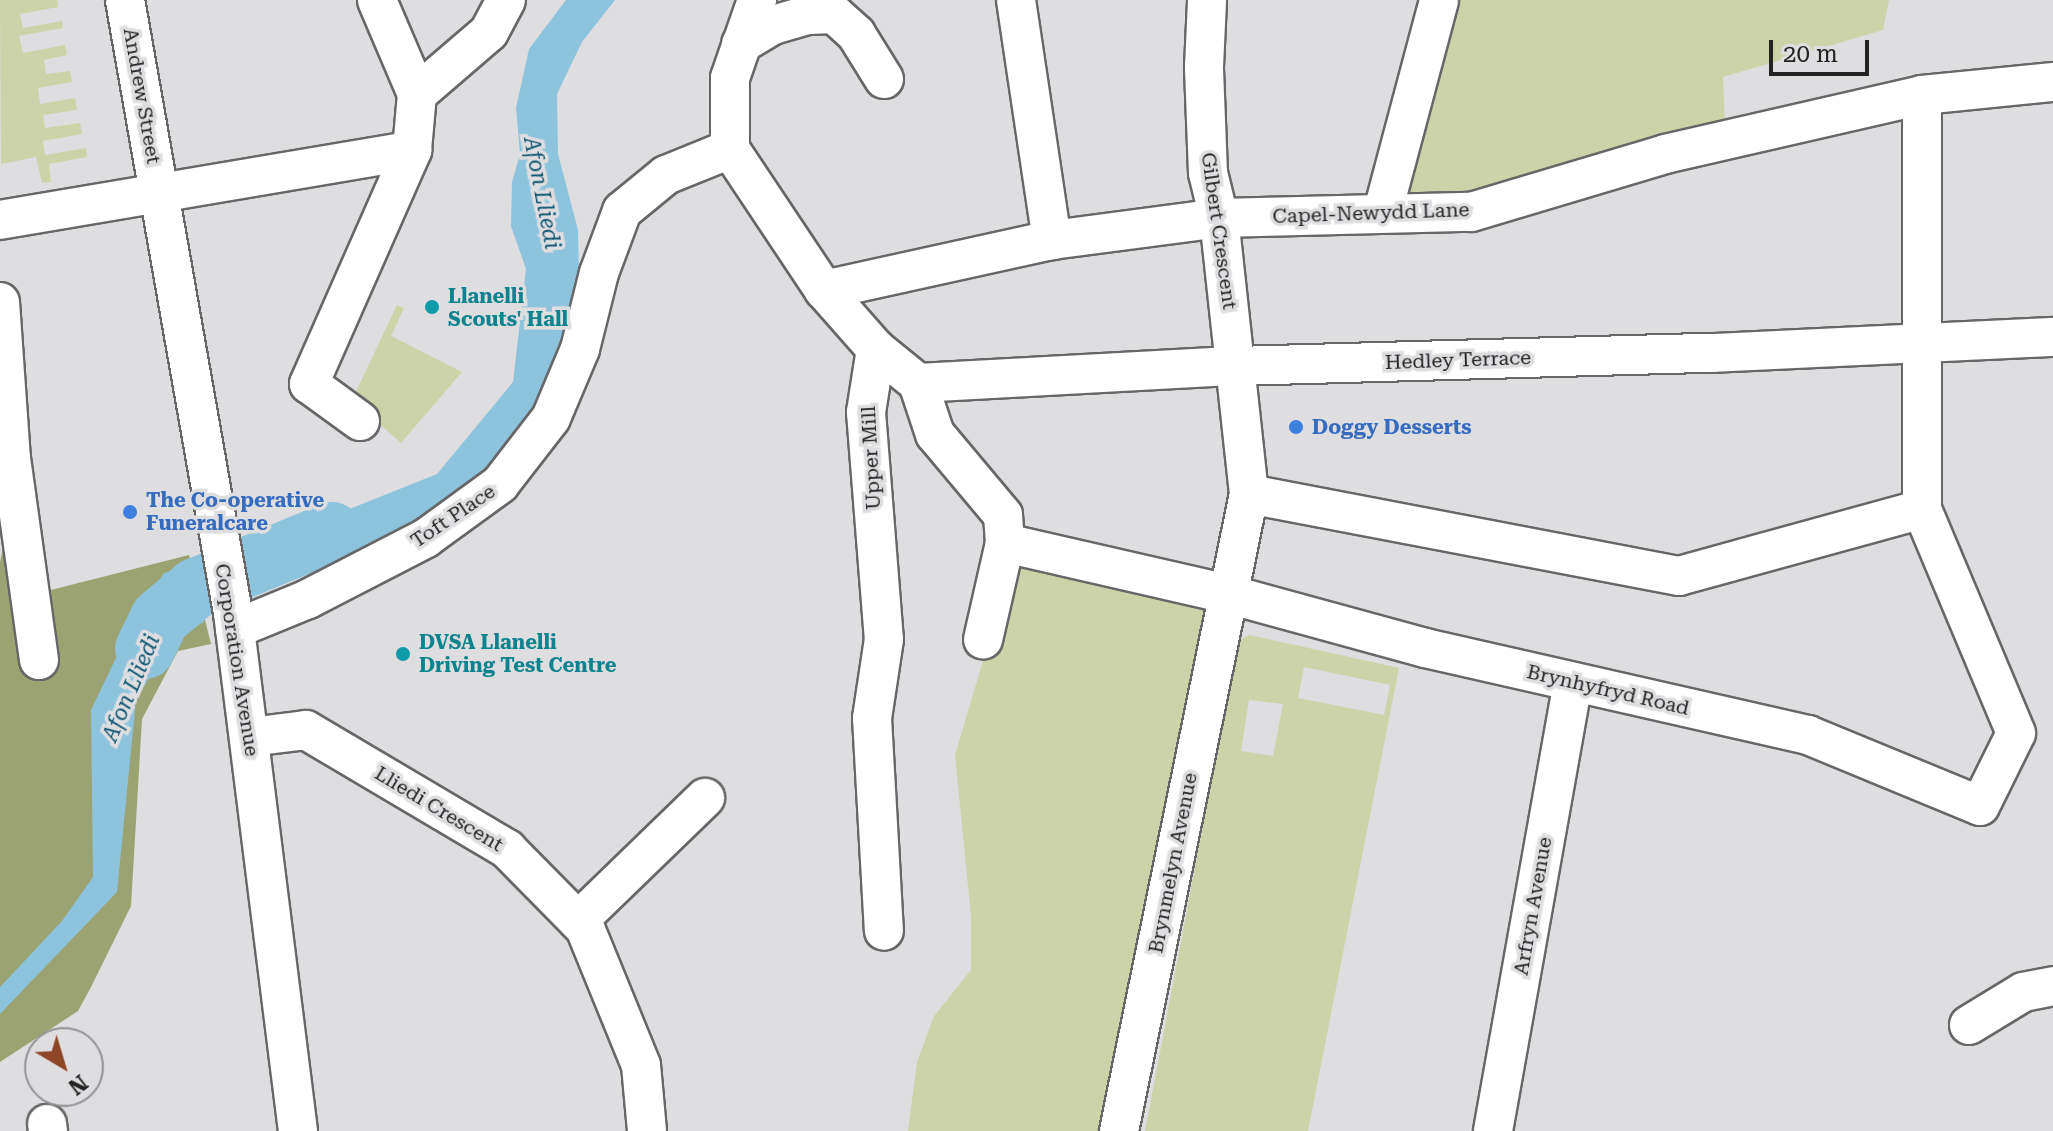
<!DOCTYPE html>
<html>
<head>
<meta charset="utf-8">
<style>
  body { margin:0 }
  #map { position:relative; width:2053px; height:1131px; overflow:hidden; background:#dedee0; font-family:"Roboto Serif",serif }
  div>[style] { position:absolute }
  .green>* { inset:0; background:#ccd3a9 }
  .forest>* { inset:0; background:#9ba372 }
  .water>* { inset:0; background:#8dc3dd }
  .river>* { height:60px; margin:-30px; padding:0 30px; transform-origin:30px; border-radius:30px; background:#8dc3dd }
  .roads { filter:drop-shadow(2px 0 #676768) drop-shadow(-2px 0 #676768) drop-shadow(0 2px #676768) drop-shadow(0 -2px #676768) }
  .minor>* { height:38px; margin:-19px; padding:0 19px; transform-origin:19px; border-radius:19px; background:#fff }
  .dots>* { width:22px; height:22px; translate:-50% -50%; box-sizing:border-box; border:4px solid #dedee0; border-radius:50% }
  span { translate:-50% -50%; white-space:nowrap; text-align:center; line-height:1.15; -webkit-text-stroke:7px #dedee0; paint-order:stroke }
  .street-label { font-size:20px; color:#232324 }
  .culture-label { font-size:20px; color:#0d838f; font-weight:700 }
  .left { translate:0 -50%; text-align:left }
  .shop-label { font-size:20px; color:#366cbe; font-weight:700 }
  .water-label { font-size:22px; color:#0f5670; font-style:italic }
  .north { position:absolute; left:24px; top:1027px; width:80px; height:80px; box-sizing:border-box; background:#dedee0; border:2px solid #939395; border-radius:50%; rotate:142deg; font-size:22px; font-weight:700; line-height:32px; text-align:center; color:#232324 }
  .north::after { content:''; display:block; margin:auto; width:28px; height:36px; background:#8e4526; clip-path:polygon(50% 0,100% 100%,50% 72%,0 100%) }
  .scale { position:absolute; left:1769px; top:40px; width:100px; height:36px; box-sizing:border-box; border:4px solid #232324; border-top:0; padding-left:10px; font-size:24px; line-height:28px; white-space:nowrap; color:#232324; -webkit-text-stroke:6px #dedee0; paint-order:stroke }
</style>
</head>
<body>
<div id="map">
  <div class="green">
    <div style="clip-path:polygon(0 0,57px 0,58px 7px,20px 14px,23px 28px,62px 21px,63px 28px,19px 36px,23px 53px,65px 45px,67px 55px,44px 60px,46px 74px,70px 71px,72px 82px,38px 88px,40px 104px,75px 98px,77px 110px,43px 115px,45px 128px,80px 123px,82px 134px,43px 141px,45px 155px,86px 148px,87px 157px,49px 164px,51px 182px,42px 183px,36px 157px,1px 164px)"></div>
    <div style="clip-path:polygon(1452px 0,1889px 0,1883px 30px,1723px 77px,1725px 129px,1468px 201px,1399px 190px)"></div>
    <div style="clip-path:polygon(397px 305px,404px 308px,391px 336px,462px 372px,401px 443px,352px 400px)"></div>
    <div style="clip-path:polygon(1012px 563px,1208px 596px,1103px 1131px,908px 1131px,917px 1062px,934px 1016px,971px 970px,971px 916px,955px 755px)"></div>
    <div style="clip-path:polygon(evenodd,1249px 635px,1399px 668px,1308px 1131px,1145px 1131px,1238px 641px,1249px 635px,1304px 667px,1390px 685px,1384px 715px,1298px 698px,1304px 667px,1249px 635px,1249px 700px,1283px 704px,1273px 756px,1241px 751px,1249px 700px)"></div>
  </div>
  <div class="forest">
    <div style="clip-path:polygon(23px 545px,39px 593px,189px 555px,211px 644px,178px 651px,142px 719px,131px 906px,91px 987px,78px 1011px,0 1062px,0 562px,3px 547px)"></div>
  </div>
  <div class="water">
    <div style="clip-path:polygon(566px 0,615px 0,582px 42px,557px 94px,558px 154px,578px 230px,579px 276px,564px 342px,535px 403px,487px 477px,436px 520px,261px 592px,252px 548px,437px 474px,513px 382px,526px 269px,511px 226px,512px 182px,520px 154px,516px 108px,529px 49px)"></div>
    <div style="clip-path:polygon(191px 567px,204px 622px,172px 638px,136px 700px,117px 892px,0 1014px,0 987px,62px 921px,93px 877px,91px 710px,138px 612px,164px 573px)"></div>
  </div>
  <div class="river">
    <div style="left:145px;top:649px;width:34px;rotate:-64deg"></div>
    <div style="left:160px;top:618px;width:47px;rotate:-39.8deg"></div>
    <div style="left:196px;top:588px;width:147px;rotate:-22.4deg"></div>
  </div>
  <div class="roads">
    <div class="minor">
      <div style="left:125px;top:0;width:622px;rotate:80.01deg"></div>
      <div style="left:233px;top:613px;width:522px;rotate:82.85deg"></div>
      <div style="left:1016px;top:0;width:243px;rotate:81.5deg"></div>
      <div style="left:741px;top:44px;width:37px;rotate:-31deg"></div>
      <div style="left:773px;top:25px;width:36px;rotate:-16deg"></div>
      <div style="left:808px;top:15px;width:26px;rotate:-2deg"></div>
      <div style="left:834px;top:14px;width:30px;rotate:42deg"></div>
      <div style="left:856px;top:34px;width:53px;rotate:58.1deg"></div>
      <div style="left:417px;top:94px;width:95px;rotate:-40.7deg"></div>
      <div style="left:489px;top:32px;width:36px;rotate:-62deg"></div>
      <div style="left:730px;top:149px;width:169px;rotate:56.3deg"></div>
      <div style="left:824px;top:290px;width:79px;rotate:48.6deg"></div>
      <div style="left:876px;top:349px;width:64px;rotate:99deg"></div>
      <div style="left:866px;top:412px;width:228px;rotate:85.5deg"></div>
      <div style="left:884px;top:639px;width:80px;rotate:98.6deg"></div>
      <div style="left:872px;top:718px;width:213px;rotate:86.8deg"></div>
      <div style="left:730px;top:149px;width:71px;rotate:-90deg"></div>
      <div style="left:730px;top:78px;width:83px;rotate:-70.9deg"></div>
      <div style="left:1383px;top:211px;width:218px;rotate:-75.1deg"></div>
      <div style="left:0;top:220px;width:418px;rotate:-9.6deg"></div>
      <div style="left:412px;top:150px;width:56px;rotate:-84.9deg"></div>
      <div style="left:417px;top:94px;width:102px;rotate:-113.1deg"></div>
      <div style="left:824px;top:290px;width:233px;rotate:-12.4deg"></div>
      <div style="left:1052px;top:240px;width:168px;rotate:-7.5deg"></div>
      <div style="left:1219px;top:218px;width:252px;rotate:-1.4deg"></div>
      <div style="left:1471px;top:212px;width:202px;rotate:-16.6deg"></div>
      <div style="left:1665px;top:154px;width:264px;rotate:-12.9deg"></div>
      <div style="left:1922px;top:95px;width:132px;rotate:-5.7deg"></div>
      <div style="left:0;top:302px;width:156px;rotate:86deg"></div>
      <div style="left:11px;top:458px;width:204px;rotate:82.1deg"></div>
      <div style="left:876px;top:349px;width:54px;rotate:39deg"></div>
      <div style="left:918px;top:383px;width:318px;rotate:-3.1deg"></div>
      <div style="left:1236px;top:366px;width:477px;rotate:-1.6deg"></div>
      <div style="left:1713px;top:353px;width:340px;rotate:-2.7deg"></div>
      <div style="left:918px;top:383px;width:54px;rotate:71.6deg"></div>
      <div style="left:935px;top:434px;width:106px;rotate:50deg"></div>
      <div style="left:1003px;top:515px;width:28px;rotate:86deg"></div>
      <div style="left:1005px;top:543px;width:99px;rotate:102.8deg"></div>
      <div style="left:360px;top:421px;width:63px;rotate:-144deg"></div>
      <div style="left:309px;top:384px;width:256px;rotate:-66.2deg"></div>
      <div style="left:1249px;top:494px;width:438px;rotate:10.8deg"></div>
      <div style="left:1679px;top:576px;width:252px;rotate:-15.4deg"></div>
      <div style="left:1005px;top:543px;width:229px;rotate:12.9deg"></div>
      <div style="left:1228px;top:594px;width:204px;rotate:15.3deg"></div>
      <div style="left:1425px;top:648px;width:393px;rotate:12.8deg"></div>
      <div style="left:1808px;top:735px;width:186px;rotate:22.4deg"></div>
      <div style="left:1980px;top:806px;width:81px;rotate:-63.7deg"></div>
      <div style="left:2016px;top:733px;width:243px;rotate:-112.8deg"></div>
      <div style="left:1922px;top:509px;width:414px;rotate:-90deg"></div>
      <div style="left:235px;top:629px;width:79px;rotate:-22.3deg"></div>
      <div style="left:308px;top:599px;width:133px;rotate:-27.3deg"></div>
      <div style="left:426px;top:538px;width:92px;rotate:-36.1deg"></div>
      <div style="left:500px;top:484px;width:83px;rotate:-52.3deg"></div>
      <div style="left:551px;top:418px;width:75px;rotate:-67.2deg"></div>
      <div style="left:580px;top:349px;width:78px;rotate:-76deg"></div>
      <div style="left:599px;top:273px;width:66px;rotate:-69.6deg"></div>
      <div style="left:622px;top:211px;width:57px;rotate:-39.3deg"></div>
      <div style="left:666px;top:175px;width:69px;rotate:-22.1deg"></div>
      <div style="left:250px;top:737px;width:56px;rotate:-7.1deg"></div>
      <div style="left:306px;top:730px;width:234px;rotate:30.6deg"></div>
      <div style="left:507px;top:849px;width:111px;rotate:45.4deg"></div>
      <div style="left:585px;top:928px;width:148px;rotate:67.8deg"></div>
      <div style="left:641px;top:1065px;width:66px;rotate:84.8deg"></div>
      <div style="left:578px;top:921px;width:177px;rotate:-44.1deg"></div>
      <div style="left:1969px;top:1025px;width:63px;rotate:-31.4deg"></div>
      <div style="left:2023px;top:992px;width:31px;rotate:-11deg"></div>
      <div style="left:47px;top:1124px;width:7px;rotate:82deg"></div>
      <div style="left:1119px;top:1131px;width:650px;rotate:-78.47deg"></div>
      <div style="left:1249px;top:494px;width:278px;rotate:-96.2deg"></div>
      <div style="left:1219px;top:218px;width:46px;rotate:-103.7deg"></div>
      <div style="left:1208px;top:173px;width:106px;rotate:-92.2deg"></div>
      <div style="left:1204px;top:67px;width:67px;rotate:-87.4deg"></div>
      <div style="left:1493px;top:1131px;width:456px;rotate:-79.9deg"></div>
    </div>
  </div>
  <div class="dots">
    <div style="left:432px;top:307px;background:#0f9aa8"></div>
    <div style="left:1296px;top:427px;background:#3f7fe0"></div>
    <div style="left:130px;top:512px;background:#3f7fe0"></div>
    <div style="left:403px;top:654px;background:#0f9aa8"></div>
  </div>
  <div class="street-label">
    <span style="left:142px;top:96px;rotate:80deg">Andrew Street</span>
    <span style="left:1371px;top:213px;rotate:-2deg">Capel-Newydd Lane</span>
    <span style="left:1219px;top:231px;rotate:82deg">Gilbert Crescent</span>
    <span style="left:1458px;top:360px;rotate:-2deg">Hedley Terrace</span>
    <span style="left:871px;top:458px;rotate:-93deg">Upper Mill</span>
    <span style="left:453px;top:516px;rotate:-34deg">Toft Place</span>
    <span style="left:237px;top:660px;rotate:81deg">Corporation Avenue</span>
    <span style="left:1608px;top:690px;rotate:13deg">Brynhyfryd Road</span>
    <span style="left:439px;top:809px;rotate:31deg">Lliedi Crescent</span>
    <span style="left:1173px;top:863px;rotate:-79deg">Brynmelyn Avenue</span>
    <span style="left:1533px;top:906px;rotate:-80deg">Arfryn Avenue</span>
  </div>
  <div class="culture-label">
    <span class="left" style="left:448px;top:308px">Llanelli<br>Scouts' Hall</span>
    <span class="left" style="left:419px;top:654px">DVSA Llanelli<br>Driving Test Centre</span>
  </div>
  <div class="shop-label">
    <span class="left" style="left:1312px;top:427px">Doggy Desserts</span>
    <span class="left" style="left:146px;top:512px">The Co-operative<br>Funeralcare</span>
  </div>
  <div class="water-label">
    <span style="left:542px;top:193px;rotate:79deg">Afon Lliedi</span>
    <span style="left:131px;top:688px;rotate:-67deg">Afon Lliedi</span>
  </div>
  <div class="north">N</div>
  <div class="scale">20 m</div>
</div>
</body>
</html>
